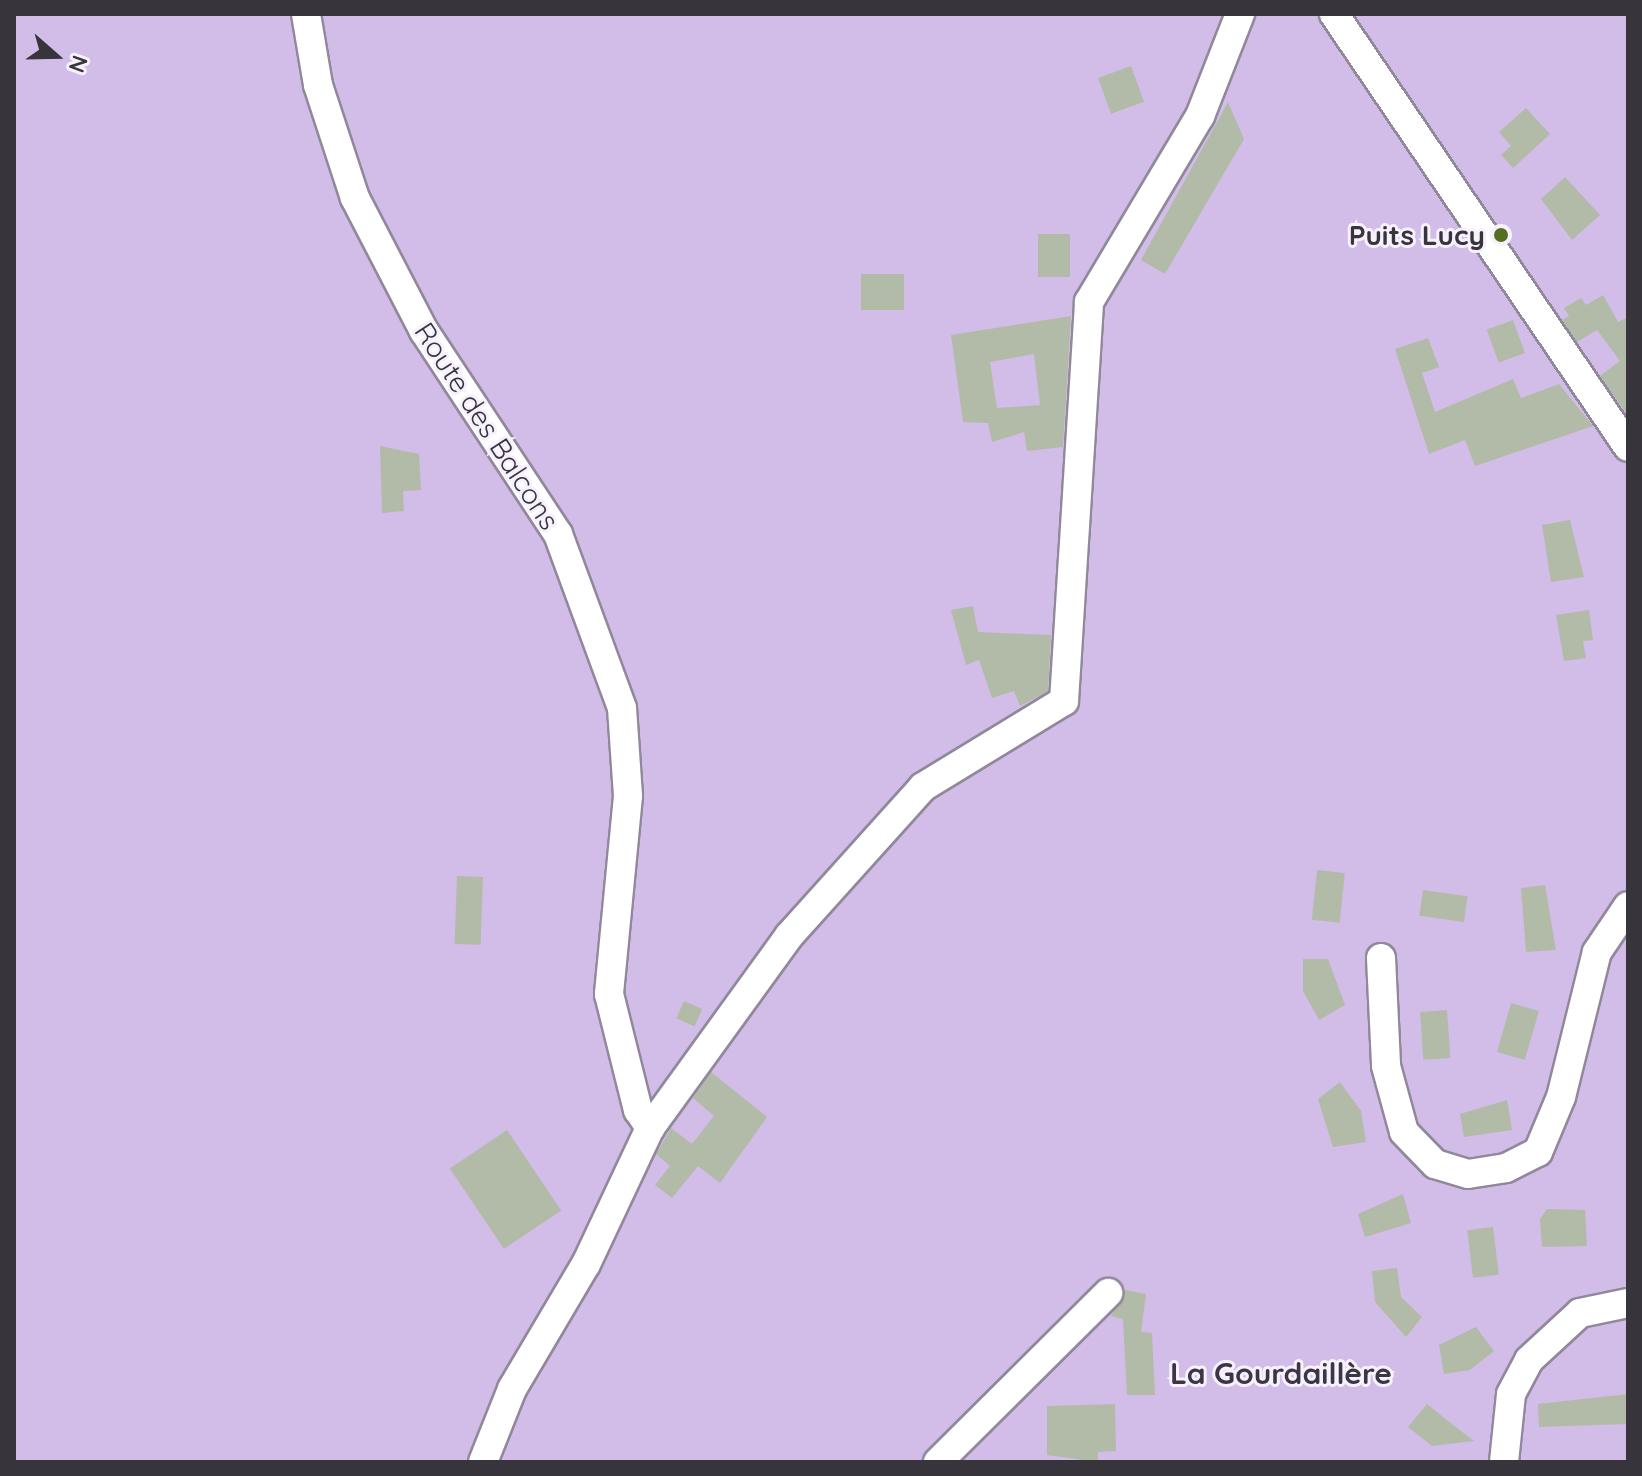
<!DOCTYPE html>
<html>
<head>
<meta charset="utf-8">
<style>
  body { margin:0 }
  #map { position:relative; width:1642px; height:1476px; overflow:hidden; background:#f7f1fd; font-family:Quicksand,sans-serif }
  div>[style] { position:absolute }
  .green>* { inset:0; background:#d1bde8; transform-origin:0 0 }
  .building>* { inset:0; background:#b2bba7; transform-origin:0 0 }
  .roads { filter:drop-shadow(2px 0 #91889b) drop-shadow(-2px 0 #91889b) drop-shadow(0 2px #91889b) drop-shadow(0 -2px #91889b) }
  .minor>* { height:28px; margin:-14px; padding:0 14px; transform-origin:14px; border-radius:14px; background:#fff }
  .dots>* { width:22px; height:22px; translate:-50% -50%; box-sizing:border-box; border:4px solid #f7f1fd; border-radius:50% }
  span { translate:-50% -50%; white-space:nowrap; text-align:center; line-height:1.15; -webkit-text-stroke:6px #f7f1fd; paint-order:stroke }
  .poi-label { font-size:28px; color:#38343c; font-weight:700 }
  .right { translate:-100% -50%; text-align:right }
  .street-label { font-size:28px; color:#38343c }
  .neighbourhood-label { font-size:30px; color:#3c3544; font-weight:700 }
  .frame { position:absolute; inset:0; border:16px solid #38343c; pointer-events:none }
  .north { position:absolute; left:16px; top:16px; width:80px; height:80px; -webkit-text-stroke:6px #f7f1fd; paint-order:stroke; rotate:110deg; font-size:22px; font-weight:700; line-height:32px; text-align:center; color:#38343c }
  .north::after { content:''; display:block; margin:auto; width:28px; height:36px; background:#38343c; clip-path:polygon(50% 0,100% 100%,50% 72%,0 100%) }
</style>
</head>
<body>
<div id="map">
  <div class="green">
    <div style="left:14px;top:14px;width:1614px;height:1448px"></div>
  </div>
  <div class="building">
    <div style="left:1131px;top:66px;width:38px;height:35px;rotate:70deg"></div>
    <div style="clip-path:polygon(1228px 102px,1244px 139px,1165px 274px,1141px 260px)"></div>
    <div style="clip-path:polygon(1526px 108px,1550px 134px,1513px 168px,1501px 155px,1511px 146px,1499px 132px)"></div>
    <div style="clip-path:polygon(1565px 177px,1600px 215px,1572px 240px,1541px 199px)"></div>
    <div style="left:1038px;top:234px;width:32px;height:43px"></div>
    <div style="left:904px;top:274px;width:36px;height:43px;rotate:90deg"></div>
    <div style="clip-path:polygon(1603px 295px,1618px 322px,1628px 317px,1626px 413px,1600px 376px,1620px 361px,1597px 330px,1577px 342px,1562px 320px,1569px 316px,1564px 308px,1581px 298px,1586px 305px)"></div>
    <div style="clip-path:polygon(evenodd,1071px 316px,1063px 447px,1027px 451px,1024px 432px,992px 442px,988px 423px,963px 422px,951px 335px,1071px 316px,1034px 354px,1040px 405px,997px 408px,990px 362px,1034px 354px)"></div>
    <div style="left:1513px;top:320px;width:35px;height:28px;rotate:70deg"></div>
    <div style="clip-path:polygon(1428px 338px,1439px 367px,1422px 373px,1435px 412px,1513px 379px,1521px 398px,1559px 384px,1593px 426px,1475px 466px,1465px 440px,1429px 454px,1395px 349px)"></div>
    <div style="clip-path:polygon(380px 446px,419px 454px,421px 490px,403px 491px,404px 511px,382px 513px)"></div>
    <div style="clip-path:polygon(1570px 520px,1584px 577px,1551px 582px,1542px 525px)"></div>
    <div style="clip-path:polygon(973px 606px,978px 632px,1051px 635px,1048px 691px,1020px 706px,1014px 691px,992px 698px,979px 660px,966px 665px,951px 610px)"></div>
    <div style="clip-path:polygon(1589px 610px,1593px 640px,1583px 641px,1586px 658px,1564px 661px,1556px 615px)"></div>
    <div style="left:1317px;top:870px;width:28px;height:50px;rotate:6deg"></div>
    <div style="left:457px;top:876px;width:26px;height:68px;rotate:2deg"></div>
    <div style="clip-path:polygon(1545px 885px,1556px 950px,1526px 952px,1521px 888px)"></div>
    <div style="left:1423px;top:890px;width:45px;height:26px;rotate:8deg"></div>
    <div style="clip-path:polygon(1303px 959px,1328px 959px,1345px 1005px,1319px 1020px,1303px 991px)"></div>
    <div style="left:684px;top:1001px;width:20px;height:19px;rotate:24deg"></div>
    <div style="left:1511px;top:1003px;width:29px;height:51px;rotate:16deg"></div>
    <div style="left:1447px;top:1010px;width:48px;height:27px;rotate:86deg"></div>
    <div style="clip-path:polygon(711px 1072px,767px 1117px,720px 1183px,698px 1166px,672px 1198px,655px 1185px,670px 1166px,656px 1154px,671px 1128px,692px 1144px,714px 1116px,693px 1098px)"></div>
    <div style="clip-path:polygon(1340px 1082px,1361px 1111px,1366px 1142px,1333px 1147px,1318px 1099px)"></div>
    <div style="clip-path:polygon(1507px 1100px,1512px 1130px,1464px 1137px,1460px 1114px)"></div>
    <div style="left:507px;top:1130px;width:97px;height:69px;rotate:56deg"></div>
    <div style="clip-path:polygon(1403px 1194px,1411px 1223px,1365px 1237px,1358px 1214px)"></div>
    <div style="clip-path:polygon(1547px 1209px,1585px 1210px,1587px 1246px,1542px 1247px,1540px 1219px)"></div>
    <div style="left:1493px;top:1227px;width:48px;height:26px;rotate:83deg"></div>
    <div style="clip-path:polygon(1397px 1268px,1401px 1297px,1422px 1317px,1406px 1337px,1375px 1302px,1372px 1271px)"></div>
    <div style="clip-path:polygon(1125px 1290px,1146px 1294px,1141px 1332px,1152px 1333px,1155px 1395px,1127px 1395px,1123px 1319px,1111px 1316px)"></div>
    <div style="clip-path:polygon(1476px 1327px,1494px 1351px,1470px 1370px,1444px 1374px,1439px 1345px)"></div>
    <div style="clip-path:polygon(1628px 1394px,1628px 1424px,1539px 1427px,1538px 1404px)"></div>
    <div style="clip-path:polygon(1115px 1404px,1116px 1451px,1098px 1452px,1098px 1462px,1047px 1455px,1047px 1406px)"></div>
    <div style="clip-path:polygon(1427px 1404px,1443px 1417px,1474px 1441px,1432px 1446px,1408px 1427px)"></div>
  </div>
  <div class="roads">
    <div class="minor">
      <div style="left:306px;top:14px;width:72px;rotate:80.4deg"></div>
      <div style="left:318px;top:85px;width:119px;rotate:71.9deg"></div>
      <div style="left:355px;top:198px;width:150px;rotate:62.6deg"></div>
      <div style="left:424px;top:331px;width:243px;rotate:56.6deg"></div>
      <div style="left:558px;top:534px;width:185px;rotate:69.8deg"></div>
      <div style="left:622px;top:708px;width:88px;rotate:86.1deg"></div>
      <div style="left:628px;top:796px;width:199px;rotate:95.5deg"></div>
      <div style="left:609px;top:994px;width:120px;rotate:76deg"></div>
      <div style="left:638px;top:1110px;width:22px;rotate:56deg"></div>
      <div style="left:1334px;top:14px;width:523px;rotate:55.82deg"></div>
      <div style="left:1381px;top:958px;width:108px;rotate:87.3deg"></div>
      <div style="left:1386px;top:1066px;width:68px;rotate:74.7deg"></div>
      <div style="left:1404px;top:1132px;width:45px;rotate:45.9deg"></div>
      <div style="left:1435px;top:1164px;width:34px;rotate:17deg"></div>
      <div style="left:1468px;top:1174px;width:38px;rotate:-9deg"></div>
      <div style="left:1506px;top:1168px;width:36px;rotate:-27deg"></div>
      <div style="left:1538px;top:1152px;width:60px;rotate:-67.3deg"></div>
      <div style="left:1561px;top:1097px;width:149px;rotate:-76.1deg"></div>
      <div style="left:1597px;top:952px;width:55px;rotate:-56deg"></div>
      <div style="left:483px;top:1462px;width:79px;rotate:-68.3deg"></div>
      <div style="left:512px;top:1389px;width:145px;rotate:-59.4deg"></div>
      <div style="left:586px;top:1264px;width:150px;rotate:-64.8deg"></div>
      <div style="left:650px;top:1128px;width:237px;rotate:-54.1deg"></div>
      <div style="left:789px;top:936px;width:200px;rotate:-48deg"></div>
      <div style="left:923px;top:787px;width:165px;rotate:-31.4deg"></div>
      <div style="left:1064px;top:701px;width:400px;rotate:-86.4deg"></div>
      <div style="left:1089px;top:302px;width:217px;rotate:-59.2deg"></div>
      <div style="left:1200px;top:116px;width:110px;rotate:-68.6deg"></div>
      <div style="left:938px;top:1462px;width:240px;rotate:-44.8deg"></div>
      <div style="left:1504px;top:1462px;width:68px;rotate:-84.1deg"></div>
      <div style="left:1511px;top:1394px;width:38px;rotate:-62deg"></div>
      <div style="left:1529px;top:1360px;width:69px;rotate:-42.7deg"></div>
      <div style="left:1580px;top:1313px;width:49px;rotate:-11.8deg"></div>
    </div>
  </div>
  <div class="dots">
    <div style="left:1501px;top:235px;background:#556f21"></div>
  </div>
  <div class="poi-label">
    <span class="right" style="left:1485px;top:235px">Puits Lucy</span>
  </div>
  <div class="street-label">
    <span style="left:487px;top:426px;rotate:57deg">Route des Balcons</span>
  </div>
  <div class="neighbourhood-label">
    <span style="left:1281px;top:1373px">La Gourdaillère</span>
  </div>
  <div class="frame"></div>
  <div class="north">N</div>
</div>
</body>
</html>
